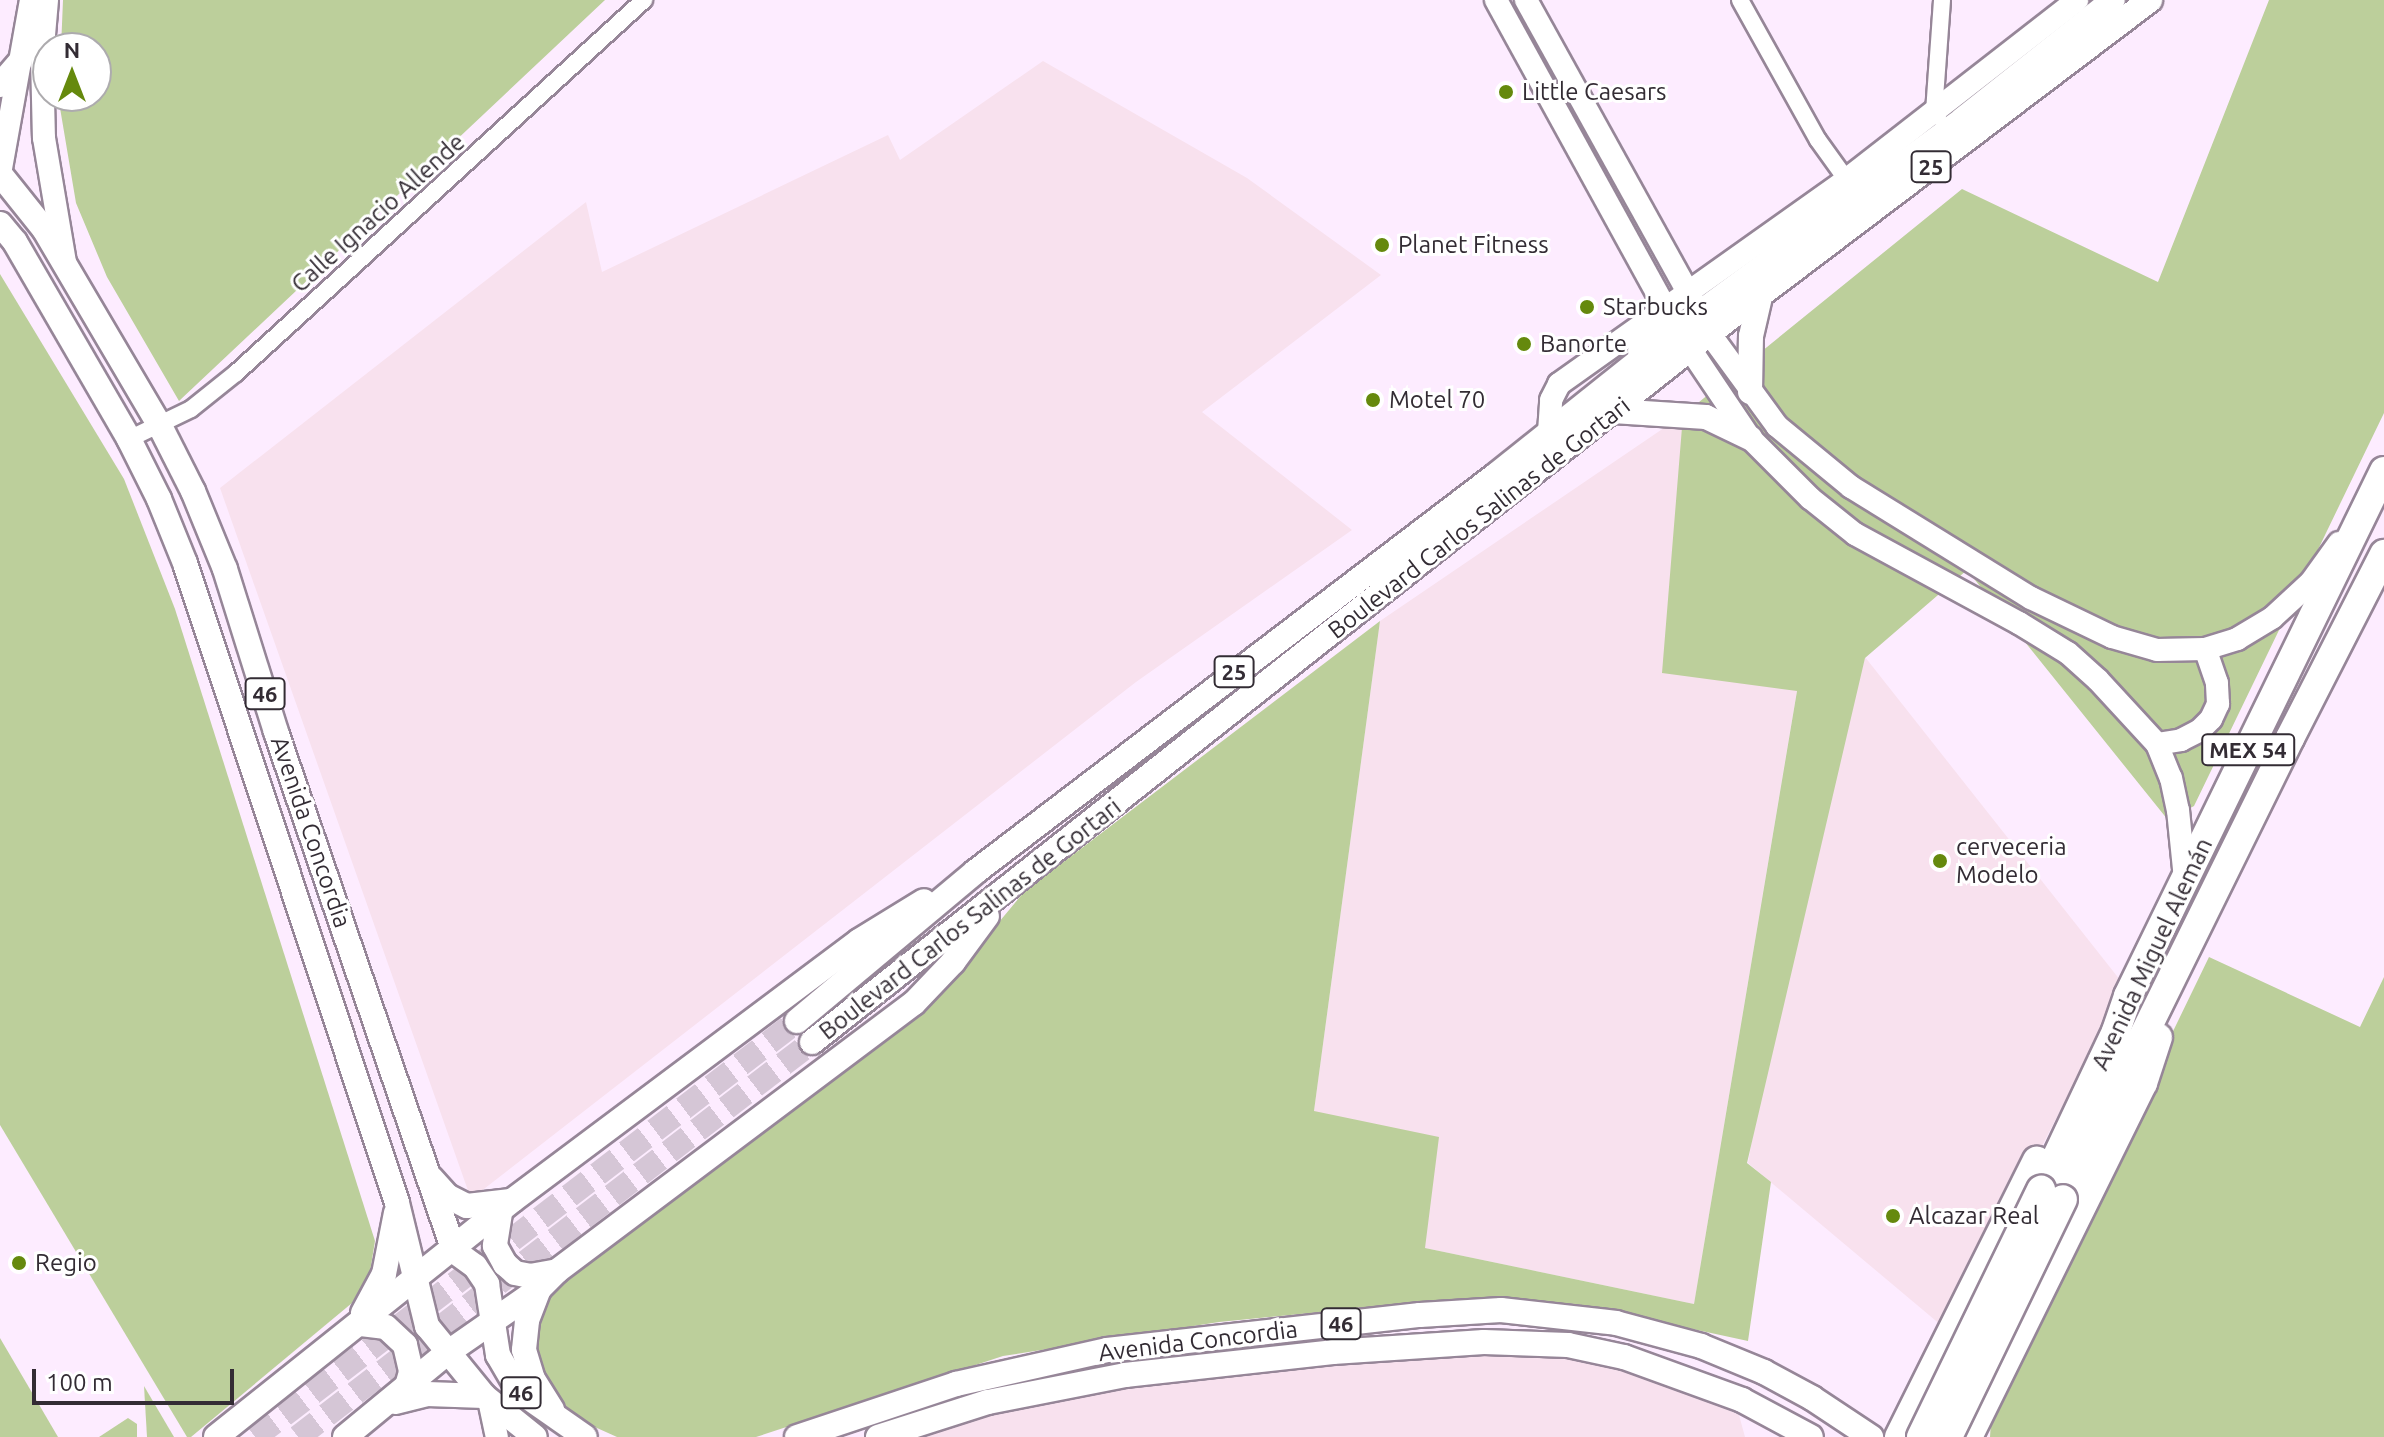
<!DOCTYPE html>
<html>
<head>
<meta charset="utf-8">
<style>
  body { margin:0 }
  #map { position:relative; width:2384px; height:1437px; overflow:hidden; background:#fdecff; font-family:Ubuntu,sans-serif }
  div>[style] { position:absolute }
  .industrial>* { inset:0; background:#f8e1ee }
  .green>* { inset:0; background:#bccf9b }
  .primary-tunnel>* { height:24px; margin-top:-12px; transform-origin:0; background:repeating-linear-gradient(90deg,#d5c6d6 0 24px,transparent 0 36px) }
  .roads { filter:drop-shadow(2px 0 #968698) drop-shadow(-2px 0 #968698) drop-shadow(0 2px #968698) drop-shadow(0 -2px #968698) }
  .street>* { height:16px; margin:-8px; padding:0 8px; transform-origin:8px; border-radius:8px; background:#fff }
  .secondary>* { height:22px; margin:-11px; padding:0 11px; transform-origin:11px; border-radius:11px; background:#fff }
  .primary>* { height:24px; margin:-12px; padding:0 12px; transform-origin:12px; border-radius:12px; background:#fff }
  .highway>* { height:28px; margin:-14px; padding:0 14px; transform-origin:14px; border-radius:14px; background:#fff }
  .bridges { filter:drop-shadow(2px 0 #968698) drop-shadow(-2px 0 #968698) drop-shadow(0 2px #968698) drop-shadow(0 -2px #968698) }
  .highway-bridge>* { height:28px; margin:-14px; padding:0 14px; transform-origin:14px; border-radius:14px; background:#fff }
  .dots>* { width:22px; height:22px; translate:-50% -50%; box-sizing:border-box; border:4px solid #fff; border-radius:50% }
  span { translate:-50% -50%; white-space:nowrap; text-align:center; line-height:1.15; -webkit-text-stroke:6px #fff; paint-order:stroke }
  .shield-label span { padding:2px 6px; background:#fff; border:2px solid; border-radius:6px; -webkit-text-stroke-width:0 }
  .shield-label { font-size:22px; color:#332c34; font-weight:700 }
  .poi-label { font-size:24px; color:#332c34 }
  .left { translate:0 -50%; text-align:left }
  .street-label { font-size:24px; color:#332c34 }
  .north { position:absolute; left:32px; top:32px; width:80px; height:80px; box-sizing:border-box; background:#fff; border:2px solid #adabae; border-radius:50%; rotate:0deg; font-size:22px; font-weight:700; line-height:32px; text-align:center; color:#332c34 }
  .north::after { content:''; display:block; margin:auto; width:28px; height:36px; background:#65890d; clip-path:polygon(50% 0,100% 100%,50% 72%,0 100%) }
  .scale { position:absolute; left:32px; top:1369px; width:202px; height:36px; box-sizing:border-box; border:4px solid #332c34; border-top:0; padding-left:10px; font-size:24px; line-height:28px; white-space:nowrap; color:#332c34; -webkit-text-stroke:6px #fff; paint-order:stroke }
</style>
</head>
<body>
<div id="map">
  <div class="industrial">
    <div style="clip-path:polygon(1043px 61px,1247px 178px,1381px 275px,1202px 412px,1352px 530px,1136px 682px,471px 1199px,220px 488px,586px 202px,602px 272px,888px 135px,900px 160px)"></div>
    <div style="clip-path:polygon(1683px 415px,1797px 690px,1694px 1304px,1425px 1248px,1314px 1111px,1380px 621px)"></div>
    <div style="clip-path:polygon(1865px 657px,2124px 985px,1948px 1331px,1748px 1163px,1780px 984px)"></div>
    <div style="clip-path:polygon(1500px 1348px,1593px 1360px,1679px 1387px,1739px 1415px,1745px 1437px,892px 1437px,1088px 1386px)"></div>
  </div>
  <div class="green">
    <div style="clip-path:polygon(63px 0,605px 0,179px 401px,107px 277px,76px 203px,58px 96px,96px 96px,96px 48px,61px 48px)"></div>
    <div style="clip-path:polygon(2269px 0,2384px 0,2384px 413px,2194px 806px,2168px 820px,1967px 570px,1865px 658px,1747px 1163px,1771px 1182px,1748px 1341px,1577px 1304px,1443px 1300px,1219px 1322px,1003px 1356px,756px 1437px,617px 1437px,577px 1419px,552px 1398px,534px 1372px,538px 1315px,554px 1289px,939px 994px,1024px 892px,1380px 621px,1314px 1111px,1439px 1137px,1425px 1248px,1694px 1304px,1797px 691px,1662px 673px,1683px 415px,1962px 189px,2158px 282px)"></div>
    <div style="clip-path:polygon(0 274px,124px 479px,175px 609px,375px 1241px,370px 1272px,352px 1303px,191px 1437px,187px 1437px,0 1125px)"></div>
    <div style="clip-path:polygon(2209px 957px,2360px 1027px,2384px 977px,2384px 1437px,1990px 1437px,1992px 1405px)"></div>
    <div style="clip-path:polygon(0 1338px,58px 1437px,0 1437px)"></div>
    <div style="clip-path:polygon(144px 1386px,174px 1437px,147px 1437px)"></div>
    <div style="clip-path:polygon(128px 1418px,137px 1424px,137px 1437px,99px 1437px)"></div>
  </div>
  <div class="primary-tunnel">
    <div style="left:255px;top:1437px;width:683px;rotate:-37.51deg"></div>
    <div style="left:298px;top:1437px;width:648px;rotate:-37.54deg"></div>
  </div>
  <div class="roads">
    <div class="street">
      <div style="left:1740px;top:0;width:160px;rotate:60.9deg"></div>
      <div style="left:1818px;top:140px;width:57px;rotate:54.3deg"></div>
      <div style="left:1938px;top:117px;width:6px;rotate:-129deg"></div>
      <div style="left:1934px;top:112px;width:112px;rotate:-85.9deg"></div>
      <div style="left:129px;top:439px;width:69px;rotate:-25.8deg"></div>
      <div style="left:191px;top:409px;width:58px;rotate:-38.7deg"></div>
      <div style="left:236px;top:373px;width:553px;rotate:-42.43deg"></div>
    </div>
    <div class="secondary">
      <div style="left:47px;top:0;width:58px;rotate:94.9deg"></div>
      <div style="left:42px;top:58px;width:80px;rotate:88.6deg"></div>
      <div style="left:44px;top:138px;width:126px;rotate:80.4deg"></div>
      <div style="left:1496px;top:0;width:378px;rotate:61.2deg"></div>
      <div style="left:1678px;top:331px;width:129px;rotate:56.1deg"></div>
      <div style="left:1750px;top:438px;width:85px;rotate:45deg"></div>
      <div style="left:1810px;top:498px;width:58px;rotate:38.7deg"></div>
      <div style="left:1855px;top:534px;width:187px;rotate:28.5deg"></div>
      <div style="left:2019px;top:623px;width:57px;rotate:31.5deg"></div>
      <div style="left:2068px;top:653px;width:40px;rotate:42deg"></div>
      <div style="left:2098px;top:680px;width:87px;rotate:47.3deg"></div>
      <div style="left:2157px;top:744px;width:37px;rotate:68deg"></div>
      <div style="left:2171px;top:778px;width:33px;rotate:78deg"></div>
      <div style="left:2178px;top:810px;width:69px;rotate:84.2deg"></div>
      <div style="left:1526px;top:0;width:390px;rotate:61deg"></div>
      <div style="left:1715px;top:341px;width:105px;rotate:53.9deg"></div>
      <div style="left:1777px;top:426px;width:96px;rotate:39.5deg"></div>
      <div style="left:1851px;top:487px;width:211px;rotate:31.7deg"></div>
      <div style="left:2031px;top:598px;width:90px;rotate:25.7deg"></div>
      <div style="left:2112px;top:637px;width:47px;rotate:16.1deg"></div>
      <div style="left:2157px;top:650px;width:48px;rotate:-1.2deg"></div>
      <div style="left:2205px;top:649px;width:34px;rotate:-17deg"></div>
      <div style="left:2237px;top:639px;width:41px;rotate:-31deg"></div>
      <div style="left:2272px;top:618px;width:53px;rotate:-42.7deg"></div>
      <div style="left:2311px;top:582px;width:48px;rotate:-54.3deg"></div>
      <div style="left:0;top:174px;width:177px;rotate:-79.9deg"></div>
      <div style="left:1549px;top:432px;width:32px;rotate:-86deg"></div>
      <div style="left:1551px;top:400px;width:18px;rotate:-63deg"></div>
      <div style="left:1559px;top:384px;width:352px;rotate:-35.4deg"></div>
      <div style="left:1846px;top:180px;width:293px;rotate:-37.9deg"></div>
      <div style="left:2157px;top:744px;width:24px;rotate:-9deg"></div>
      <div style="left:2181px;top:740px;width:20px;rotate:-27deg"></div>
      <div style="left:2199px;top:731px;width:17px;rotate:-45deg"></div>
      <div style="left:2211px;top:719px;width:17px;rotate:-65deg"></div>
      <div style="left:2218px;top:704px;width:21px;rotate:-93deg"></div>
      <div style="left:2217px;top:683px;width:36px;rotate:-109deg"></div>
      <div style="left:489px;top:1400px;width:38px;rotate:78deg"></div>
    </div>
    <div class="primary">
      <div style="left:0;top:85px;width:29px;rotate:-49deg"></div>
      <div style="left:0;top:174px;width:70px;rotate:51.3deg"></div>
      <div style="left:44px;top:229px;width:229px;rotate:59.5deg"></div>
      <div style="left:160px;top:426px;width:73px;rotate:63.1deg"></div>
      <div style="left:193px;top:491px;width:84px;rotate:67.7deg"></div>
      <div style="left:225px;top:569px;width:171px;rotate:72.6deg"></div>
      <div style="left:276px;top:732px;width:549px;rotate:71.07deg"></div>
      <div style="left:454px;top:1251px;width:26px;rotate:36deg"></div>
      <div style="left:475px;top:1266px;width:22px;rotate:56deg"></div>
      <div style="left:487px;top:1284px;width:72px;rotate:81.2deg"></div>
      <div style="left:498px;top:1355px;width:42px;rotate:59.7deg"></div>
      <div style="left:519px;top:1391px;width:80px;rotate:34.9deg"></div>
      <div style="left:0;top:224px;width:23px;rotate:50deg"></div>
      <div style="left:15px;top:242px;width:228px;rotate:59.9deg"></div>
      <div style="left:129px;top:439px;width:67px;rotate:63.4deg"></div>
      <div style="left:159px;top:499px;width:69px;rotate:67.9deg"></div>
      <div style="left:185px;top:563px;width:674px;rotate:71.67deg"></div>
      <div style="left:397px;top:1203px;width:127px;rotate:76.3deg"></div>
      <div style="left:427px;top:1326px;width:90px;rotate:50.8deg"></div>
      <div style="left:484px;top:1396px;width:65px;rotate:38.8deg"></div>
      <div style="left:1640px;top:351px;width:49px;rotate:-58.2deg"></div>
      <div style="left:1750px;top:392px;width:56px;rotate:-89deg"></div>
      <div style="left:1751px;top:336px;width:40px;rotate:-77deg"></div>
      <div style="left:1613px;top:411px;width:93px;rotate:3.7deg"></div>
      <div style="left:1706px;top:417px;width:49px;rotate:25.5deg"></div>
      <div style="left:797px;top:1021px;width:232px;rotate:-39.9deg"></div>
      <div style="left:975px;top:872px;width:655px;rotate:-37.31deg"></div>
      <div style="left:1496px;top:475px;width:258px;rotate:-38.6deg"></div>
      <div style="left:1698px;top:314px;width:329px;rotate:-36.3deg"></div>
      <div style="left:1963px;top:119px;width:191px;rotate:-38.4deg"></div>
      <div style="left:812px;top:1042px;width:1144px;rotate:-38.29deg"></div>
      <div style="left:1710px;top:333px;width:552px;rotate:-37.12deg"></div>
      <div style="left:431px;top:1178px;width:24px;rotate:48deg"></div>
      <div style="left:447px;top:1196px;width:22px;rotate:27deg"></div>
      <div style="left:467px;top:1206px;width:44px;rotate:-6.5deg"></div>
      <div style="left:500px;top:1213px;width:33px;rotate:99deg"></div>
      <div style="left:495px;top:1246px;width:21px;rotate:61deg"></div>
      <div style="left:505px;top:1264px;width:13px;rotate:42deg"></div>
      <div style="left:515px;top:1273px;width:15px;rotate:11deg"></div>
      <div style="left:530px;top:1276px;width:27px;rotate:-10deg"></div>
      <div style="left:539px;top:1289px;width:34px;rotate:111deg"></div>
      <div style="left:527px;top:1321px;width:29px;rotate:96deg"></div>
      <div style="left:524px;top:1350px;width:30px;rotate:73deg"></div>
      <div style="left:533px;top:1379px;width:36px;rotate:58deg"></div>
      <div style="left:363px;top:1313px;width:44px;rotate:-61.7deg"></div>
      <div style="left:384px;top:1274px;width:62px;rotate:-78.9deg"></div>
      <div style="left:361px;top:1324px;width:25px;rotate:7deg"></div>
      <div style="left:386px;top:1327px;width:26px;rotate:43deg"></div>
      <div style="left:405px;top:1345px;width:28px;rotate:77deg"></div>
      <div style="left:411px;top:1372px;width:18px;rotate:106deg"></div>
      <div style="left:395px;top:1402px;width:33px;rotate:-14deg"></div>
      <div style="left:427px;top:1394px;width:57px;rotate:2deg"></div>
      <div style="left:216px;top:1437px;width:380px;rotate:-38.6deg"></div>
      <div style="left:513px;top:1200px;width:432px;rotate:-36.8deg"></div>
      <div style="left:859px;top:941px;width:76px;rotate:-31.6deg"></div>
      <div style="left:345px;top:1437px;width:132px;rotate:-39.5deg"></div>
      <div style="left:447px;top:1353px;width:112px;rotate:-34.8deg"></div>
      <div style="left:539px;top:1289px;width:25px;rotate:-45deg"></div>
      <div style="left:557px;top:1271px;width:446px;rotate:-36.9deg"></div>
      <div style="left:914px;top:1003px;width:57px;rotate:-46.4deg"></div>
      <div style="left:953px;top:962px;width:57px;rotate:-53.5deg"></div>
      <div style="left:797px;top:1437px;width:168px;rotate:-18.4deg"></div>
      <div style="left:956px;top:1384px;width:155px;rotate:-12.7deg"></div>
      <div style="left:1107px;top:1350px;width:315px;rotate:-6.4deg"></div>
      <div style="left:1420px;top:1315px;width:81px;rotate:-3.5deg"></div>
      <div style="left:1501px;top:1310px;width:116px;rotate:6.4deg"></div>
      <div style="left:1616px;top:1323px;width:88px;rotate:15.1deg"></div>
      <div style="left:1701px;top:1346px;width:68px;rotate:22.4deg"></div>
      <div style="left:1764px;top:1372px;width:55px;rotate:28.4deg"></div>
      <div style="left:1812px;top:1398px;width:71px;rotate:33.5deg"></div>
      <div style="left:878px;top:1437px;width:115px;rotate:-17.7deg"></div>
      <div style="left:988px;top:1402px;width:140px;rotate:-11.1deg"></div>
      <div style="left:1125px;top:1375px;width:209px;rotate:-6.3deg"></div>
      <div style="left:1333px;top:1352px;width:151px;rotate:-3.8deg"></div>
      <div style="left:1484px;top:1342px;width:84px;rotate:2deg"></div>
      <div style="left:1568px;top:1345px;width:57px;rotate:12.1deg"></div>
      <div style="left:1624px;top:1357px;width:126px;rotate:20deg"></div>
      <div style="left:1742px;top:1400px;width:78px;rotate:28.2deg"></div>
    </div>
    <div class="highway">
      <div style="left:2041px;top:1190px;width:176px;rotate:-64.7deg"></div>
      <div style="left:2116px;top:1031px;width:37px;rotate:-71deg"></div>
      <div style="left:2128px;top:996px;width:584px;rotate:-64.01deg"></div>
      <div style="left:2063px;top:1199px;width:514px;rotate:-63.78deg"></div>
      <div style="left:2290px;top:738px;width:207px;rotate:-62.9deg"></div>
      <div style="left:1899px;top:1437px;width:309px;rotate:-63.5deg"></div>
      <div style="left:1968px;top:1437px;width:395px;rotate:-63.7deg"></div>
      <div style="left:2143px;top:1083px;width:48px;rotate:-71.9deg"></div>
    </div>
  </div>
  <div class="bridges">
    <div class="highway-bridge">
      <div style="left:1921px;top:1437px;width:275px;rotate:-64.1deg"></div>
      <div style="left:1948px;top:1437px;width:264px;rotate:-64.2deg"></div>
    </div>
  </div>
  <div class="dots">
    <div style="left:1506px;top:92px;background:#65890d"></div>
    <div style="left:1382px;top:245px;background:#65890d"></div>
    <div style="left:1587px;top:307px;background:#65890d"></div>
    <div style="left:1524px;top:344px;background:#65890d"></div>
    <div style="left:1373px;top:400px;background:#65890d"></div>
    <div style="left:1940px;top:861px;background:#65890d"></div>
    <div style="left:1893px;top:1216px;background:#65890d"></div>
    <div style="left:19px;top:1263px;background:#65890d"></div>
  </div>
  <div class="shield-label">
    <span style="left:1931px;top:167px">25</span>
    <span style="left:1234px;top:672px">25</span>
    <span style="left:265px;top:694px">46</span>
    <span style="left:2248px;top:750px">MEX 54</span>
    <span style="left:1341px;top:1324px">46</span>
    <span style="left:521px;top:1393px">46</span>
  </div>
  <div class="poi-label">
    <span class="left" style="left:1522px;top:92px">Little Caesars</span>
    <span class="left" style="left:1398px;top:245px">Planet Fitness</span>
    <span class="left" style="left:1603px;top:307px">Starbucks</span>
    <span class="left" style="left:1540px;top:344px">Banorte</span>
    <span class="left" style="left:1389px;top:400px">Motel 70</span>
    <span class="left" style="left:1956px;top:861px">cerveceria<br>Modelo</span>
    <span class="left" style="left:1909px;top:1216px">Alcazar Real</span>
    <span class="left" style="left:35px;top:1263px">Regio</span>
  </div>
  <div class="street-label">
    <span style="left:378px;top:213px;rotate:-42deg">Calle Ignacio Allende</span>
    <span style="left:1479px;top:518px;rotate:-38deg">Boulevard Carlos Salinas de Gortari</span>
    <span style="left:311px;top:832px;rotate:71deg">Avenida Concordia</span>
    <span style="left:970px;top:919px;rotate:-38deg">Boulevard Carlos Salinas de Gortari</span>
    <span style="left:2152px;top:954px;rotate:-65deg">Avenida Miguel Alemán</span>
    <span style="left:1198px;top:1341px;rotate:-7deg">Avenida Concordia</span>
  </div>
  <div class="north">N</div>
  <div class="scale">100 m</div>
</div>
</body>
</html>
